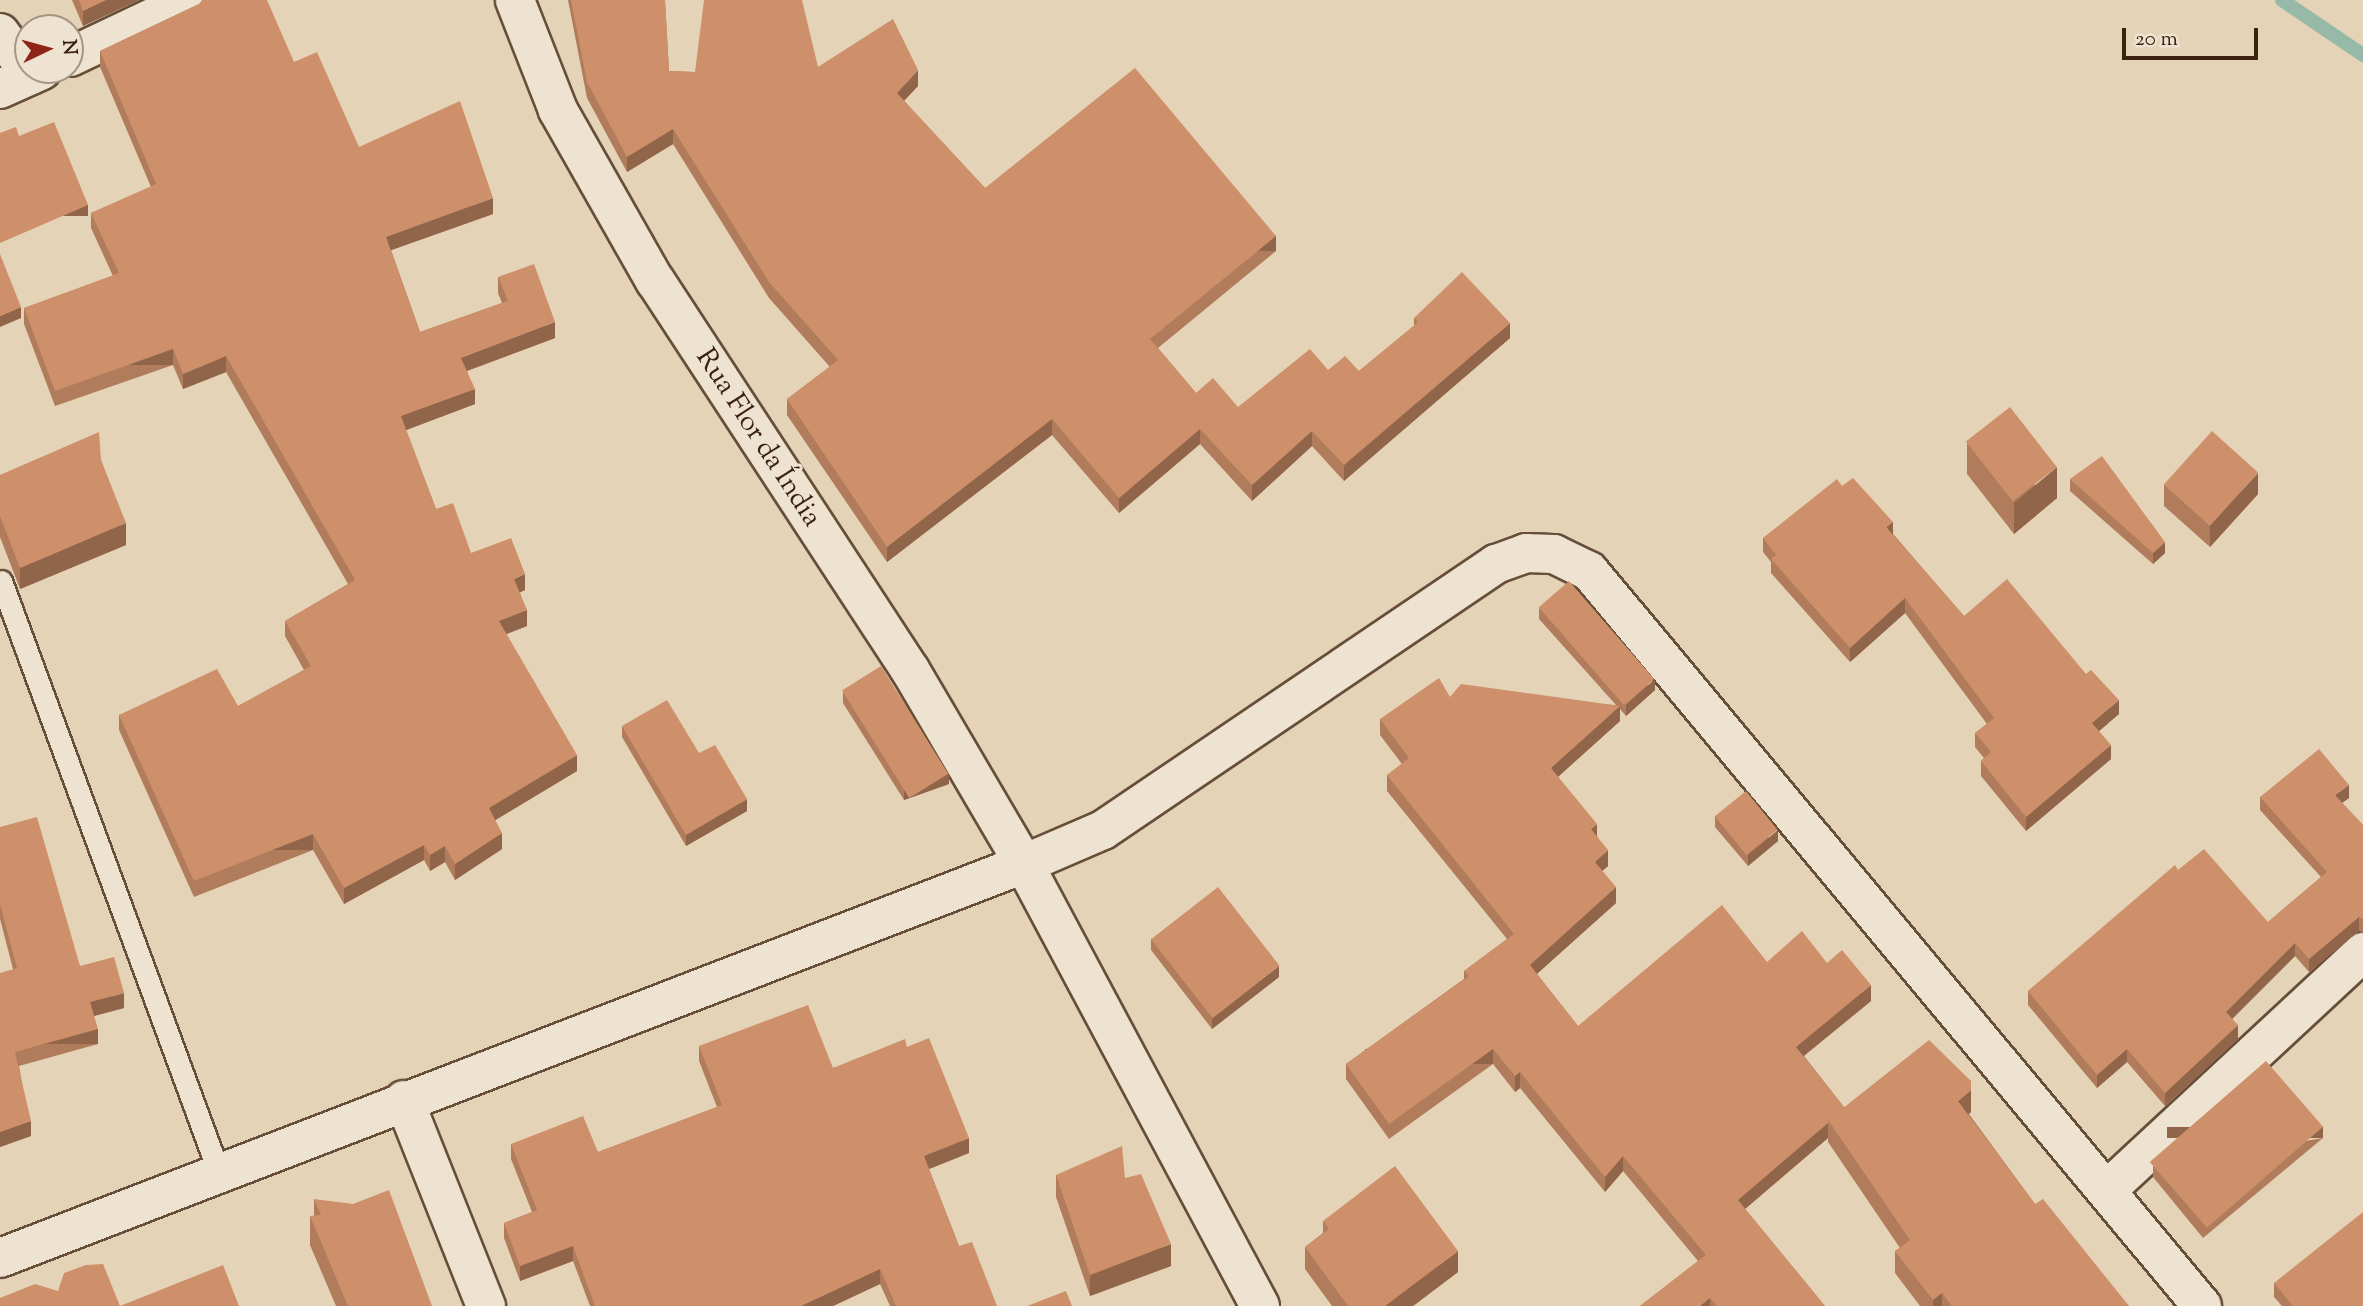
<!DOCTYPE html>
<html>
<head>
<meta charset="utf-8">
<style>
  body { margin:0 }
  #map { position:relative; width:2363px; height:1306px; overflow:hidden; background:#e5d3b8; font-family:"Sorts Mill Goudy",serif }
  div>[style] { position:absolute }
  .stream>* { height:14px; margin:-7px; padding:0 7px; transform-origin:7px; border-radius:7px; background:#97b9a8 }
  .roads { filter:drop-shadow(2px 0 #664e39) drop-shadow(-2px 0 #664e39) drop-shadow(0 2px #664e39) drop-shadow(0 -2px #664e39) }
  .lane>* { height:21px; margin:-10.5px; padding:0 10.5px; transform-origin:10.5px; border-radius:10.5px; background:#eee2d1 }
  .street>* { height:38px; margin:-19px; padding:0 19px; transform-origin:19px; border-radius:19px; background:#eee2d1 }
  .secondary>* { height:38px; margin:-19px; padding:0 19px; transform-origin:19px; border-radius:19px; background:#eee2d1 }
  .wall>* { inset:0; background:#b07c5b }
  .shaded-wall>* { inset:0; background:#90654a; transform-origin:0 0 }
  .building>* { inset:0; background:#cd906a; transform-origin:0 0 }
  span { translate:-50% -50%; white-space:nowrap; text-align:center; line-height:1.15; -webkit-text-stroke:6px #eee2d1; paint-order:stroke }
  .street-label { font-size:28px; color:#3b220f }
  .north { position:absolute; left:14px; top:14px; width:70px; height:70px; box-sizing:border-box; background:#eee2d1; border:2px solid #a69583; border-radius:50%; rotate:85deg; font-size:19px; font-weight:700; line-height:28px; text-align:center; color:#3b220f }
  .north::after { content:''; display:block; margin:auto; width:24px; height:32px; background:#8f2418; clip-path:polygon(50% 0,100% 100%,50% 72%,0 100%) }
  .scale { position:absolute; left:2122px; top:28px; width:136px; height:32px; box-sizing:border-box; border:4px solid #3b220f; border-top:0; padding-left:9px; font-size:21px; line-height:24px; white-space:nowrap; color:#3b220f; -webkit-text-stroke:5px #eee2d1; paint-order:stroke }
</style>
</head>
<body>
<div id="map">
  <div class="stream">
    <div style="left:2282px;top:0;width:98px;rotate:34.2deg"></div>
  </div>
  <div class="roads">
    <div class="lane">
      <div style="left:1px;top:581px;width:631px;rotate:69.78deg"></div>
    </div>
    <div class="street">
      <div style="left:0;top:33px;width:52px;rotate:53.6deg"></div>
      <div style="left:70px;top:57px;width:133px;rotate:-25.4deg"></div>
      <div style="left:0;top:89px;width:46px;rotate:-24.3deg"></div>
      <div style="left:404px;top:1100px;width:222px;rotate:68.3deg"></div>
      <div style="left:2107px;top:1190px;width:350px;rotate:-42.9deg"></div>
      <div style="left:1260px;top:1306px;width:501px;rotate:-118.1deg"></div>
      <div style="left:1024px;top:864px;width:86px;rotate:-23.3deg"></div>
      <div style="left:1103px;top:830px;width:475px;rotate:-34.1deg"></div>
      <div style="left:1496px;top:564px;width:32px;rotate:-20deg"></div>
      <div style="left:1526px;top:553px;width:28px;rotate:2deg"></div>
      <div style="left:1554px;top:554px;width:39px;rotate:26deg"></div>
      <div style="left:1589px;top:571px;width:957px;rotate:50.17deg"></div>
    </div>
    <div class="secondary">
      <div style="left:0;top:1258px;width:1097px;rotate:-21.05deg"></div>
      <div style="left:1024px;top:864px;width:225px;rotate:-120.4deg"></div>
      <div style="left:910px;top:670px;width:465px;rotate:-123.2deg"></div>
      <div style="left:655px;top:281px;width:197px;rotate:-119.6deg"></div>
      <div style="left:558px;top:110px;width:118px;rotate:-111.4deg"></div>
    </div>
  </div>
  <div class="wall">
    <div style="clip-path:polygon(72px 0,139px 0,83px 26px)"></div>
    <div style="clip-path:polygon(568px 0,665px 0,669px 71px,695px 72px,818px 67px,918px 86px,904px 101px,985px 188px,1276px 251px,1158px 348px,1196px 393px,1238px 407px,1328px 370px,1359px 371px,1414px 326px,1414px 318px,1510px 338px,1344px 481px,1312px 446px,1252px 501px,1200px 444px,1119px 513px,1052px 435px,887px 562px,787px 415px,787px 399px,830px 367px,769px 298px,673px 144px,627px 172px,587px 98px)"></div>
    <div style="clip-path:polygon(199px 4px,294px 62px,359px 147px,493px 214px,391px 250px,420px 332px,502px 303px,498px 293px,498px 277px,555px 338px,467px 371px,475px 404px,406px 430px,436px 509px,471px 553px,525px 590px,520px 592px,527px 626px,506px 634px,577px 771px,495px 820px,502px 849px,455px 880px,445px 862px,430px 871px,424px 860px,344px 904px,313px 850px,194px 897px,119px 730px,119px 715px,238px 706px,304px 670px,285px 636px,285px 621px,348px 584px,226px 372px,183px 389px,173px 365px,55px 406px,24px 324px,24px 308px,113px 276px,91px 228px,91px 213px,151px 187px,100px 67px,100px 51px)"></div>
    <div style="clip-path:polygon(1967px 443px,2057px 498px,2014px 534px,1967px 474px)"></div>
    <div style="clip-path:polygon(101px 460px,126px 545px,20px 589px,0 537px,0 475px)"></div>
    <div style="clip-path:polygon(2070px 479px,2165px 553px,2153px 564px,2070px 491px)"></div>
    <div style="clip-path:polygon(2164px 484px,2258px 494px,2210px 547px,2164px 506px)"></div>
    <div style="clip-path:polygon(1842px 486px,1893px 534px,1964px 616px,2119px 714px,2099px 731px,2111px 759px,2026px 831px,1981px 776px,1981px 761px,1984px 758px,1975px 747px,1975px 733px,1987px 724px,1905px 613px,1850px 662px,1771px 573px,1771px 562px,1763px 552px,1763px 538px)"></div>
    <div style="clip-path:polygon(1539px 608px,1655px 690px,1626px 716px,1620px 709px,1620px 721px,1558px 777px,1597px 836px,1608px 866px,1602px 871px,1616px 903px,1537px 974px,1578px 1026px,1767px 962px,1827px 963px,1871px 1001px,1804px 1056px,1844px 1107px,1971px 1112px,1969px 1114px,2035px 1204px,2129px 1306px,1920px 1306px,1895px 1273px,1895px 1251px,1900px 1248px,1828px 1142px,1828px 1138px,1745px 1209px,1825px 1306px,1640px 1306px,1698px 1261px,1623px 1171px,1605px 1192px,1520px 1088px,1515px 1092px,1493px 1064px,1389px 1139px,1346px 1079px,1346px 1064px,1464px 979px,1464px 971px,1507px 939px,1387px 791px,1387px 775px,1402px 764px,1380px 735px,1380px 719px,1450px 697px,1616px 705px,1539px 619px)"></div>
    <div style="clip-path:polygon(843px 692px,949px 784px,904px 800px,843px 703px)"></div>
    <div style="clip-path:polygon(622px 726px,699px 753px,747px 811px,686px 846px,622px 737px)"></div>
    <div style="clip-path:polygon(2260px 797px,2349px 798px,2342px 803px,2363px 825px,2363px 932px,2359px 931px,2309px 972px,2295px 956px,2232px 1019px,2238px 1039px,2165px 1106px,2127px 1062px,2097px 1088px,2028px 1005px,2028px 991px,2178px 870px,2268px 922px,2321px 877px,2260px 810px)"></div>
    <div style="clip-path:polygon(1715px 816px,1778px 841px,1748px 866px,1715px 827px)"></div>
    <div style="clip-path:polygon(0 827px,80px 966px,124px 1008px,94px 1016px,98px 1044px,19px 1066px,31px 1136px,0 1147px,13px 969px,0 919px)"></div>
    <div style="clip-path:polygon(1151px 939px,1279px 977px,1212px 1029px,1151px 950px)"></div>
    <div style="clip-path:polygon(699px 1046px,833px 1068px,907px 1047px,969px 1153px,929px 1169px,959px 1246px,997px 1306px,890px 1306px,880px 1284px,833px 1306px,590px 1306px,573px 1261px,520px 1281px,504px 1238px,504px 1223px,532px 1212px,511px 1159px,511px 1144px,598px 1152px,717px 1107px,699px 1061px)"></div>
    <div style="clip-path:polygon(2323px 1138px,2203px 1238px,2153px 1177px,2153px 1166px)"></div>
    <div style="clip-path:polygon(1056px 1175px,1125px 1178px,1171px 1266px,1090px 1296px,1056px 1197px)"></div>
    <div style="clip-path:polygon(314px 1199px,432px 1306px,336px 1306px,310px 1245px,310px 1216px,314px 1216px)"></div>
    <div style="clip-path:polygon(1323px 1221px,1458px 1272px,1413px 1306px,1332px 1306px,1305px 1269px,1305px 1247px,1323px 1233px)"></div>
    <div style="clip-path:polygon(2274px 1283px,2363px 1306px,2282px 1306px,2274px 1297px)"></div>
  </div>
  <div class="shaded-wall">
    <div style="clip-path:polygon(106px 0,139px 0,83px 26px,83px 11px)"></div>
    <div style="clip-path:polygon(918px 70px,918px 86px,897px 108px,897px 93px)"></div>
    <div style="clip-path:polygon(673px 129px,673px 144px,627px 172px,627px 157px)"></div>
    <div style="clip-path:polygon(493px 198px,493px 214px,386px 252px,386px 237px)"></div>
    <div style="left:88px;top:205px;width:11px;height:96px;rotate:90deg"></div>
    <div style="left:1276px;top:236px;width:15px;height:163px;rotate:90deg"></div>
    <div style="clip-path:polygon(21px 307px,21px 318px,0 327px,0 316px)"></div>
    <div style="clip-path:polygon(555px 322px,555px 338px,461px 373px,461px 358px)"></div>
    <div style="clip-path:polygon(1510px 323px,1510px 338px,1344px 481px,1344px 465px)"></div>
    <div style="left:173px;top:349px;width:16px;height:125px;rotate:90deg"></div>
    <div style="clip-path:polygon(226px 356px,226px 372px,183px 389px,183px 374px)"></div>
    <div style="clip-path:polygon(475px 389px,475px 404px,401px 432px,401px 416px)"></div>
    <div style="clip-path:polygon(1052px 419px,1052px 435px,887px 562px,887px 547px)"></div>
    <div style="clip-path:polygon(1200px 429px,1200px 444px,1119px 513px,1119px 498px)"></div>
    <div style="clip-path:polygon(1312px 431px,1312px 446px,1252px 501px,1252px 485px)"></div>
    <div style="clip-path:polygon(2057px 467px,2057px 498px,2014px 534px,2014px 503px)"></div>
    <div style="clip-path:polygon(2258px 473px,2258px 494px,2210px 547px,2210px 525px)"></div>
    <div style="clip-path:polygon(1893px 522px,1893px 536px,1886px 527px)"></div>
    <div style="clip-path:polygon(126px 523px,126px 545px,20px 589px,20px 568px)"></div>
    <div style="clip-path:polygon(2165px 542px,2165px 553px,2153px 564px,2153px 553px)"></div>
    <div style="clip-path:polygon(525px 574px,525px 590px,514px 595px,514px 579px)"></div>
    <div style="clip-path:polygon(1905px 598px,1905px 613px,1850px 662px,1850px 648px)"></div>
    <div style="clip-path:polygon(527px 610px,527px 626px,499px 637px,499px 621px)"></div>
    <div style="clip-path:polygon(1655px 679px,1655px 690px,1626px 716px,1626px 705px)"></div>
    <div style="clip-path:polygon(2119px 700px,2119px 714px,2092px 737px,2092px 723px)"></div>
    <div style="clip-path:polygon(1620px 706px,1620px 721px,1551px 783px,1551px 768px)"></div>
    <div style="clip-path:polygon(2111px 745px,2111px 759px,2026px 831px,2026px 817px)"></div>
    <div style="clip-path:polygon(577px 755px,577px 771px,489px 824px,489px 808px)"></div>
    <div style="clip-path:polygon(949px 773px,949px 784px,904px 800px,904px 789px)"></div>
    <div style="clip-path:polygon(2349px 785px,2349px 798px,2335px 808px,2335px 795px)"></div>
    <div style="clip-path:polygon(747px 799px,747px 811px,686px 846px,686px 835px)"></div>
    <div style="clip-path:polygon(1597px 824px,1597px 839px,1591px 829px)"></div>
    <div style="clip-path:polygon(1778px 830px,1778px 841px,1748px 866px,1748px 855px)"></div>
    <div style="clip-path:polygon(502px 833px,502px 849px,455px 880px,455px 864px)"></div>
    <div style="left:313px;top:834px;width:16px;height:128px;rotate:90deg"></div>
    <div style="clip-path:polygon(424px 845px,424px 860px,344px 904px,344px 888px)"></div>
    <div style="clip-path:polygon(445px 846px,445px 862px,430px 871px,430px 855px)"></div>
    <div style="clip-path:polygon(1608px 850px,1608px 866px,1595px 877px,1595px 862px)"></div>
    <div style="clip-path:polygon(1616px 887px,1616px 903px,1530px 980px,1530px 965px)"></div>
    <div style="clip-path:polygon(2359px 917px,2359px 931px,2309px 972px,2309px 959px)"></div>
    <div style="clip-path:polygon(2295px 943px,2295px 956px,2226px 1025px,2226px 1012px)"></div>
    <div style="clip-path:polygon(1279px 966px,1279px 977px,1212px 1029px,1212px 1018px)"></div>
    <div style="clip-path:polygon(1871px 985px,1871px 1001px,1796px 1062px,1796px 1047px)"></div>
    <div style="clip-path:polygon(124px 993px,124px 1008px,90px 1017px,90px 1002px)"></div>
    <div style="clip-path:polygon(2238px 1025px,2238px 1039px,2165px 1106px,2165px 1093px)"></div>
    <div style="left:98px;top:1029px;width:15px;height:86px;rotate:90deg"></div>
    <div style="left:1493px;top:1049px;width:15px;height:128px;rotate:90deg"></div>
    <div style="clip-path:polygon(2127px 1049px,2127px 1062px,2097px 1088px,2097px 1075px)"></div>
    <div style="clip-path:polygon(1520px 1072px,1520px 1088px,1515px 1092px,1515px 1076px)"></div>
    <div style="clip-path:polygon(1971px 1090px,1971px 1112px,1958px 1122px,1958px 1101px)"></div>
    <div style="clip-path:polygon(31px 1121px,31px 1136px,0 1147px,0 1132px)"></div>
    <div style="clip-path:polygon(1828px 1123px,1828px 1138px,1738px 1215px,1738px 1200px)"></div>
    <div style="left:2323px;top:1127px;width:11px;height:156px;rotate:90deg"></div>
    <div style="clip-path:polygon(969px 1138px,969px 1153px,924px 1171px,924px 1156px)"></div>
    <div style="clip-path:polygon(1623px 1156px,1623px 1171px,1605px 1192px,1605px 1177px)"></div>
    <div style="clip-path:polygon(1171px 1244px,1171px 1266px,1090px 1296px,1090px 1275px)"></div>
    <div style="clip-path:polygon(573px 1246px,573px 1261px,520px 1281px,520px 1266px)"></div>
    <div style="clip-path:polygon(1458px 1251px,1458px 1272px,1413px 1306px,1385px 1306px)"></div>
    <div style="clip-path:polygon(880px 1269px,880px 1284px,833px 1306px,801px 1306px)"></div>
    <div style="clip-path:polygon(1942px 1293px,1942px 1306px,1933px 1306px,1933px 1300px)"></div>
    <div style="clip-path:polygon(1710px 1298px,1710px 1306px,1700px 1306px)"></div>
  </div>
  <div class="building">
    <div style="clip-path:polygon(79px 0,106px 0,83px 11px)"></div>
    <div style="clip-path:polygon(202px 0,267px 0,294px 62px,317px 52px,359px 147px,460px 101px,493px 198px,386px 237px,420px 332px,508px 301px,498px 277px,534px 264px,555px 322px,461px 358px,475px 389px,401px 416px,436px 509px,453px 503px,471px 553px,511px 538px,525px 574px,514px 579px,527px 610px,499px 621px,577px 755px,489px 808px,502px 833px,455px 864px,445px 846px,430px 855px,424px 845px,344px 888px,313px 834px,194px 881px,119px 715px,217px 669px,238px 706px,311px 666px,285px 621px,355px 580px,226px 356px,183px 374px,173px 349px,55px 391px,24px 308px,119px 273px,91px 213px,156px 184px,100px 51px,199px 4px)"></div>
    <div style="clip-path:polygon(571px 0,665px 0,669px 71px,695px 72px,704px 0,802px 0,818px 67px,893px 19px,918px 70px,897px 93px,985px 188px,1135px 68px,1276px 236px,1150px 339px,1196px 393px,1213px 378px,1238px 407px,1310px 349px,1328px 370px,1345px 356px,1359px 371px,1418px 322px,1414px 318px,1462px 272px,1510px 323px,1344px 465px,1312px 431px,1252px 485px,1200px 429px,1119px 498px,1052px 419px,887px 547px,787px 399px,838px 360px,769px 282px,673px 129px,627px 157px,587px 82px)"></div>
    <div style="clip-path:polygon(54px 122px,88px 205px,0 243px,0 133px,16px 127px,19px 136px)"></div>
    <div style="clip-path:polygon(0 254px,21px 307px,0 316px)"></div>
    <div style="left:2010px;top:407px;width:76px;height:56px;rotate:52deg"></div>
    <div style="left:2212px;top:431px;width:62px;height:72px;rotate:42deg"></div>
    <div style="clip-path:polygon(99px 432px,101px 460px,126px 523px,20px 568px,0 516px,0 475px)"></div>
    <div style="clip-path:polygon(2102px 456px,2165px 542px,2153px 553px,2070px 479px)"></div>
    <div style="clip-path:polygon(1853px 478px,1893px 522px,1886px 527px,1964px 616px,2007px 579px,2086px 674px,2091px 670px,2119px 700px,2092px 723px,2111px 745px,2026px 817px,1981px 761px,1991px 752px,1975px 733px,1994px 718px,1905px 598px,1850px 648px,1771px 559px,1776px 555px,1763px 538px,1837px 479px,1842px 486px)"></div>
    <div style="left:1569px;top:581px;width:130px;height:40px;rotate:49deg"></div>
    <div style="left:881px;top:666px;width:127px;height:46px;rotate:58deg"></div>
    <div style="clip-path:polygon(1439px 678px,1450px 697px,1461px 684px,1620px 706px,1551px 768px,1597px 824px,1591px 829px,1608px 850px,1595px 862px,1616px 887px,1530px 965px,1578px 1026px,1722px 905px,1767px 962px,1802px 931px,1827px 963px,1842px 950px,1871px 985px,1796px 1047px,1844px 1107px,1828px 1120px,1828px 1123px,1738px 1200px,1825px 1306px,1717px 1306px,1710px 1298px,1700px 1306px,1640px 1306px,1706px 1255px,1623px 1156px,1605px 1177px,1520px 1072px,1515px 1076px,1493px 1049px,1389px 1124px,1346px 1064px,1469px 976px,1464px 971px,1514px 934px,1387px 775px,1409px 758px,1380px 719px)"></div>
    <div style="clip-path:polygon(667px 700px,699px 753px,715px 745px,747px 799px,686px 835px,622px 726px)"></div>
    <div style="clip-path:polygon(2319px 749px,2349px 785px,2335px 795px,2363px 825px,2363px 919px,2359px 917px,2309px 959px,2295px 943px,2226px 1012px,2238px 1025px,2165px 1093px,2127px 1049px,2097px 1075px,2028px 991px,2175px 865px,2178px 870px,2204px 849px,2268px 922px,2327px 872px,2260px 797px)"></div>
    <div style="left:1746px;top:791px;width:50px;height:40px;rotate:51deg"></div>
    <div style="clip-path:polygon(37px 817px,80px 966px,114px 957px,124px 993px,90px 1002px,98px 1029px,15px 1052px,31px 1121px,0 1132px,0 973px,17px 968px,0 904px,0 827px)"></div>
    <div style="left:1218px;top:887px;width:100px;height:85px;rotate:52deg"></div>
    <div style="clip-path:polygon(808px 1005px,833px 1068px,905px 1039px,907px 1047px,929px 1038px,969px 1138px,924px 1156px,959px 1246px,972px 1242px,997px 1306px,896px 1306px,880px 1269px,801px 1306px,595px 1306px,573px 1246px,520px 1266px,504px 1223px,537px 1210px,511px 1144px,583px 1116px,598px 1152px,722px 1105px,699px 1046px)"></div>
    <div style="clip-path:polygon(1929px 1040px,1971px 1081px,1971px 1090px,1958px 1101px,2014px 1176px,2035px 1204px,2043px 1199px,2129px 1306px,1952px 1306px,1942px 1293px,1933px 1300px,1895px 1251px,1910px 1240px,1828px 1120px)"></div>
    <div style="left:2266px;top:1061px;width:87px;height:154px;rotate:49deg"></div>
    <div style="clip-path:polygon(1122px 1146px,1125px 1178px,1141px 1174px,1171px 1244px,1090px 1275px,1056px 1175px)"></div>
    <div style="clip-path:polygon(1395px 1166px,1458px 1251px,1385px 1306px,1348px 1306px,1305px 1247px,1329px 1229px,1323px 1221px)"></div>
    <div style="clip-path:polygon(389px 1190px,432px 1306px,348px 1306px,310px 1216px,321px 1215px,314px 1199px,353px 1204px)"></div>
    <div style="clip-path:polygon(2363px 1212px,2363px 1306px,2293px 1306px,2274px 1283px)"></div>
    <div style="clip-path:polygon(103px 1264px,120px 1306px,223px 1265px,239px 1306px,0 1306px,0 1298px,35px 1284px,58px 1291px,64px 1273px,86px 1265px)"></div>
    <div style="clip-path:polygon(1066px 1291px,1072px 1306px,1027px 1306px)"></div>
  </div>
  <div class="street-label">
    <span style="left:758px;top:438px;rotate:57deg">Rua Flor da Índia</span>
  </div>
  <div class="north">N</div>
  <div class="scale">20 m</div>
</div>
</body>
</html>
